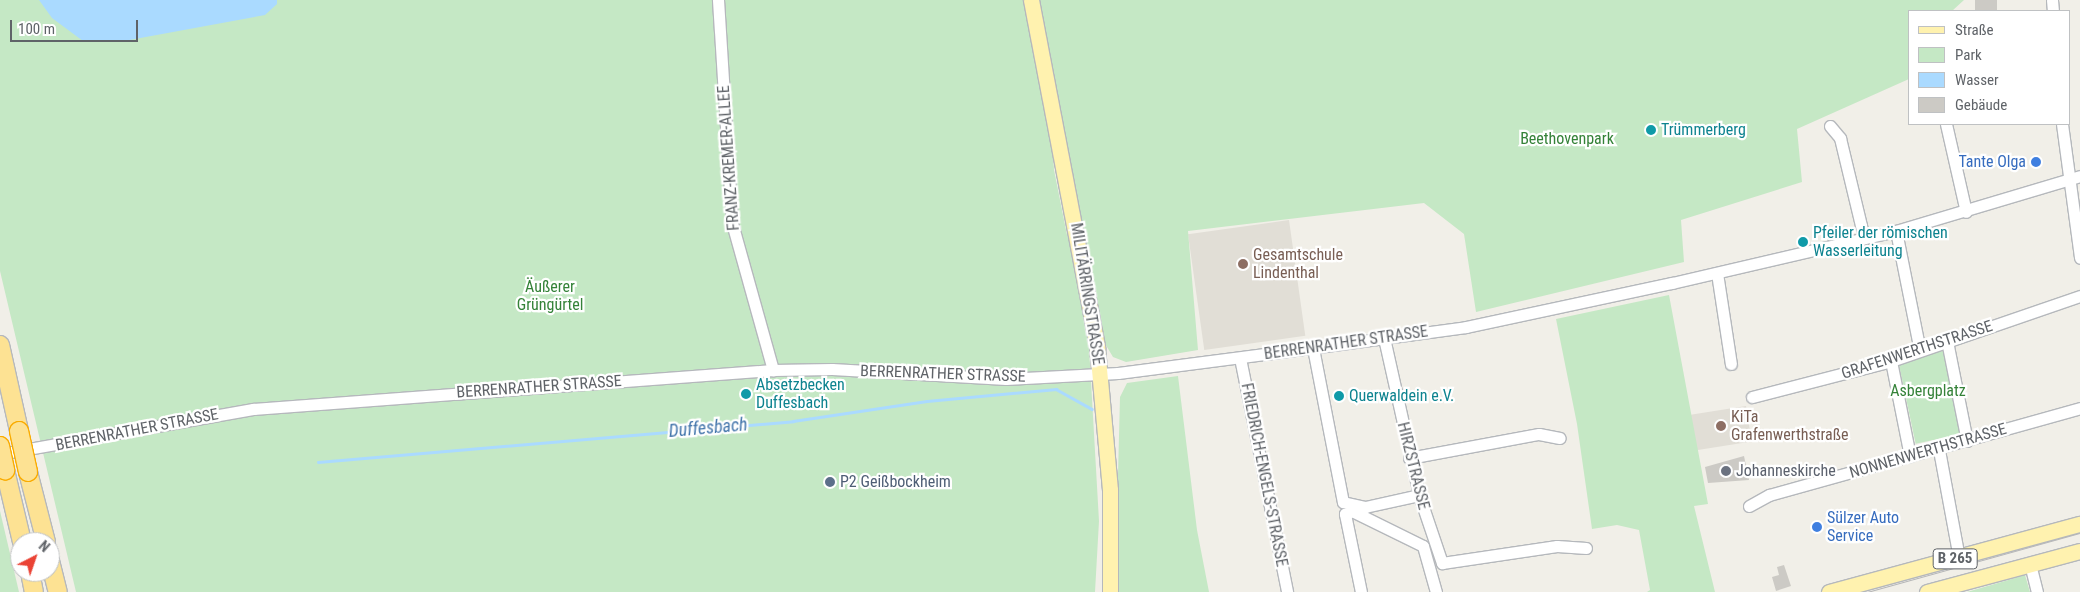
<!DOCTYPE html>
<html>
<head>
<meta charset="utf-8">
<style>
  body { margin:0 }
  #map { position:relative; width:2080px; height:592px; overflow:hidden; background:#f1efe8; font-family:"Roboto Condensed",sans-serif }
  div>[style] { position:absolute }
  .education>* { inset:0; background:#e1ded6; transform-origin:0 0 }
  .green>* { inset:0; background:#c5e8c5; transform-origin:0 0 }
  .water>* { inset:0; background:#aadaff }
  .stream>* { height:2.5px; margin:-1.25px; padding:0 1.25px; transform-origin:1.25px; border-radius:1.25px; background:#aadaff }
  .building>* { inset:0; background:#cccac5; transform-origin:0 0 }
  .roads { filter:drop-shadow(1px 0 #b5b8bc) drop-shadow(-1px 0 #b5b8bc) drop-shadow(0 1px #b5b8bc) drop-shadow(0 -1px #b5b8bc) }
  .minor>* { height:11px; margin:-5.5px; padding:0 5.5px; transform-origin:5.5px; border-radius:5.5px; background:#fff }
  .major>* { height:15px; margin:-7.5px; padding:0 7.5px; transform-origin:7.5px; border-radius:7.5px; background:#fff2af }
  .highway>* { height:18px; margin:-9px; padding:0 9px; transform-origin:9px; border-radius:9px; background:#fde293 }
  .tram>* { height:1px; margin:-0.5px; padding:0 0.5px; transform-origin:0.5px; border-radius:0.5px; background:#b6b7b8 }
  .bridges { filter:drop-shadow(1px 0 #f9ab00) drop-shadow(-1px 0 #f9ab00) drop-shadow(0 1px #f9ab00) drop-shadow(0 -1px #f9ab00) }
  .highway-bridge>* { height:18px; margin:-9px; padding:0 9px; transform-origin:9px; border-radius:9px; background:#fde293 }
  .dots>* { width:14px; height:14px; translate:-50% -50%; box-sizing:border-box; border:2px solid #fff; border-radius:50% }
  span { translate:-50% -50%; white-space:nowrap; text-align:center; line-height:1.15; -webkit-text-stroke:4.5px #fff; paint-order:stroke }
  .shield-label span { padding:1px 4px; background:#fff; border:1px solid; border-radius:4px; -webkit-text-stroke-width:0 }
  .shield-label { font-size:15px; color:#5f6368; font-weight:700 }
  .culture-label { font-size:16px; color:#0d838f }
  .left { translate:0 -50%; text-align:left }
  .park-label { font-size:16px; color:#348238 }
  .street-label { font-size:16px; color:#5f6368 }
  .shop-label { font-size:16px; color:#366cbe }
  .right { translate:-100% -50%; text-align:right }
  .education-label { font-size:16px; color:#785e54 }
  .worship-label { font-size:16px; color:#5b616d }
  .service-label { font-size:16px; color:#4e5e75 }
  .water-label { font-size:18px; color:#4174aa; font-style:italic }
  .legend { position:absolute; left:1908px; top:10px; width:162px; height:115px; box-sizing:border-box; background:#fff; border:1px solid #bfc1c3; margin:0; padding:6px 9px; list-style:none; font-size:15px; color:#5f6368 }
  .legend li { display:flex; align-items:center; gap:10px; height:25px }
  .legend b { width:25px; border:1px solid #bfc1c3 }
  .north { position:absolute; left:10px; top:532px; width:50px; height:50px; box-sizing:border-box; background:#fff; border:1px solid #bfc1c3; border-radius:50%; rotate:41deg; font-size:14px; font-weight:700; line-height:20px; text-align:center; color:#5f6368 }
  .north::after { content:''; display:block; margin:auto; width:18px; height:22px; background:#ea4335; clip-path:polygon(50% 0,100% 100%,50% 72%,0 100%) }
  .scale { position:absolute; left:10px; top:20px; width:128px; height:22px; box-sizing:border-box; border:2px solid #5f6368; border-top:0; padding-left:6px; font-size:15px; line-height:18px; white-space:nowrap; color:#5f6368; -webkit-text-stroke:4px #fff; paint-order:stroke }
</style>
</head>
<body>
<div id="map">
  <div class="education">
    <div style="left:1289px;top:220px;width:117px;height:102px;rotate:82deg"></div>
    <div style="left:1746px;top:406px;width:36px;height:56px;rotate:81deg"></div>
  </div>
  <div class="green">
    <div style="clip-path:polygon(0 0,1025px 0,1052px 136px,1054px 170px,1067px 235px,1076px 258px,1089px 346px,1099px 521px,1095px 592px,76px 592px,0 271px)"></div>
    <div style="clip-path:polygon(1036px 0,1964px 0,1952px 11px,1909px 11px,1909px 79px,1797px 129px,1802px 182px,1681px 220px,1684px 262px,1476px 312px,1464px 234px,1424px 203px,1188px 231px,1198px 350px,1126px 362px,1113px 357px,1104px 342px)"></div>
    <div style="clip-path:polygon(1669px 295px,1708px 504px,1694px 506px,1715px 592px,1647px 592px,1650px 590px,1639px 530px,1617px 525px,1592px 529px,1577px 424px,1556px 319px)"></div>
    <div style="left:1943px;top:351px;width:85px;height:46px;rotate:78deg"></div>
    <div style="clip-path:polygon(1178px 376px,1197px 530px,1209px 592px,1115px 592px,1120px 397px,1127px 383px)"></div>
    <div style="clip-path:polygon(0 511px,19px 592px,0 592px)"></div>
    <div style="clip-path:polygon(2025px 575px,2030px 592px,1967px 592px,2005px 581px)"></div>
  </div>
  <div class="water">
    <div style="clip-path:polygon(39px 0,277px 0,277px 4px,265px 15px,124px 41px,83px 41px,52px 18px)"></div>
  </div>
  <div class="stream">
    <div style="left:318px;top:462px;width:477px;rotate:-4.9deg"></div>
    <div style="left:793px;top:421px;width:135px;rotate:-8.5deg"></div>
    <div style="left:927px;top:401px;width:130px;rotate:-5.3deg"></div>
    <div style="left:1056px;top:389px;width:41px;rotate:29.1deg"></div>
  </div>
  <div class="building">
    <div style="left:1975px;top:0;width:22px;height:11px"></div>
    <div style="clip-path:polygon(1744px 456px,1749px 480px,1708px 483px,1705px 467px)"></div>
    <div style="clip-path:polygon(1784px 565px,1791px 586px,1776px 591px,1772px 577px,1779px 575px,1777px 567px)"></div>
  </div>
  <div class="roads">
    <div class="minor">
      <div style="left:718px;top:0;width:223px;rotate:86.4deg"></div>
      <div style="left:732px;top:223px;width:153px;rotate:74.4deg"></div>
      <div style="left:2052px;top:0;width:11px;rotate:85deg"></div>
      <div style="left:1946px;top:124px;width:90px;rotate:77.2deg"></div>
      <div style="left:2062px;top:124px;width:135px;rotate:82.3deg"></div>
      <div style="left:1830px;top:126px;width:16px;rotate:50deg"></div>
      <div style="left:1840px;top:138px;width:103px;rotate:76.5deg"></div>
      <div style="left:1896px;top:231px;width:122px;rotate:78.7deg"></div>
      <div style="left:1717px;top:273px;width:92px;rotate:81.3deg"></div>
      <div style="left:1384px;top:338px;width:161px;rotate:77.4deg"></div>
      <div style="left:1419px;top:495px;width:72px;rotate:71.3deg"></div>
      <div style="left:1442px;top:563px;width:116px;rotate:-8.4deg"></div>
      <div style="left:1557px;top:546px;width:29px;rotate:4deg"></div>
      <div style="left:1947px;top:341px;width:102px;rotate:78.7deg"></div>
      <div style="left:1313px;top:348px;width:157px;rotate:79deg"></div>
      <div style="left:1343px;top:502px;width:23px;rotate:13deg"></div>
      <div style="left:1365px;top:507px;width:55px;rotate:-12.5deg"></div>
      <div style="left:1240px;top:358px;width:239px;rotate:78.6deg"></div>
      <div style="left:1891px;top:361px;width:97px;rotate:78.7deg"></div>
      <div style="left:1752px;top:397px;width:144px;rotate:-14.5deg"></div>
      <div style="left:1891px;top:361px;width:200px;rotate:-19deg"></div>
      <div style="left:1939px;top:450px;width:110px;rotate:79.5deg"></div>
      <div style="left:0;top:454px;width:257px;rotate:-10.1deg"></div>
      <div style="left:253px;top:409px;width:521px;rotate:-4.29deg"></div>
      <div style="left:773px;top:370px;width:59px;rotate:-1deg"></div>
      <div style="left:832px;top:369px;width:174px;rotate:3.3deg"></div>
      <div style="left:1006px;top:379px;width:112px;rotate:-3.1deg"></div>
      <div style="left:1118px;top:373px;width:210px;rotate:-7.4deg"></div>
      <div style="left:1326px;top:346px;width:141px;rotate:-7.7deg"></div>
      <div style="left:1466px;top:327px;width:211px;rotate:-12.1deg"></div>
      <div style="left:1672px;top:283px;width:230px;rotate:-13.1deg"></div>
      <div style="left:1896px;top:231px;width:192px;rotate:-16.6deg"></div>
      <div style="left:1409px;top:458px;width:132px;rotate:-10.5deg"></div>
      <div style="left:1539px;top:434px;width:21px;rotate:11deg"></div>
      <div style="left:1749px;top:506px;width:23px;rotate:-29deg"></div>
      <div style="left:1769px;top:495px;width:323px;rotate:-15.6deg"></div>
      <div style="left:2030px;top:564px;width:29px;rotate:76deg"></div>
      <div style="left:1361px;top:592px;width:80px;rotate:-101.6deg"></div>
      <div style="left:1345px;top:514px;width:8px;rotate:-23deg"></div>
      <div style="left:1352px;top:511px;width:79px;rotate:26.2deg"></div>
      <div style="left:1423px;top:546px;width:48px;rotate:74.2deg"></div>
    </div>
    <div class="major">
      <div style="left:1031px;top:0;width:353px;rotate:79.2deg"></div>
      <div style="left:1097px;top:347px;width:144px;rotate:84.8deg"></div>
      <div style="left:1110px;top:490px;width:102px;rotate:90deg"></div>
      <div style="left:1829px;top:592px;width:260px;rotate:-15.2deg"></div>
      <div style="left:1927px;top:592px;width:158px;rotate:-15deg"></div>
    </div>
    <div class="highway">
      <div style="left:0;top:345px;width:88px;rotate:77.5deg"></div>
      <div style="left:5px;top:470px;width:74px;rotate:76.7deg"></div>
      <div style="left:28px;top:472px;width:72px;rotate:75.6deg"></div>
      <div style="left:50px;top:561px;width:32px;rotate:76deg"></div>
      <div style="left:30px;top:572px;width:20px;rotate:79deg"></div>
    </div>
  </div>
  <div class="tram">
    <div style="left:1867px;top:592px;width:221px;rotate:-15.5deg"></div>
  </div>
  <div class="bridges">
    <div class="highway-bridge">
      <div style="left:19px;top:431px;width:42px;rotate:77.6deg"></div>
      <div style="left:0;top:446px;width:25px;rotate:78deg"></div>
    </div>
  </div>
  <div class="dots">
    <div style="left:1651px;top:130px;background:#0f9aa8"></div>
    <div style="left:2036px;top:162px;background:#3f7fe0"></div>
    <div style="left:1803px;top:242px;background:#0f9aa8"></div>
    <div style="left:1243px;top:264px;background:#8d6e63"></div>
    <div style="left:746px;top:394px;background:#0f9aa8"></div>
    <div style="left:1339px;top:396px;background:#0f9aa8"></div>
    <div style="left:1721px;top:426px;background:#8d6e63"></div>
    <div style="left:1726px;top:471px;background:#6b7280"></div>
    <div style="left:830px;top:482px;background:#5c6f8a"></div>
    <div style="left:1817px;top:527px;background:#3f7fe0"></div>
  </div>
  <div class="shield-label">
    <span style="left:1955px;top:559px">B 265</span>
  </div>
  <div class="culture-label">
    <span class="left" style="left:1661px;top:130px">Trümmerberg</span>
    <span class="left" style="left:1813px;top:242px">Pfeiler der römischen<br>Wasserleitung</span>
    <span class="left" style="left:756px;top:394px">Absetzbecken<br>Duffesbach</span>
    <span class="left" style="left:1349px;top:396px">Querwaldein e.V.</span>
  </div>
  <div class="park-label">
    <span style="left:1567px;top:139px">Beethovenpark</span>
    <span style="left:550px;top:296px">Äußerer<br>Grüngürtel</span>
    <span style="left:1928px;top:391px">Asbergplatz</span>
  </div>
  <div class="street-label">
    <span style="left:729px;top:158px;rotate:-94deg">FRANZ-KREMER-ALLEE</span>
    <span style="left:1087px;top:294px;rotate:81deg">MILITÄRRINGSTRASSE</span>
    <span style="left:1346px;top:343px;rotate:-8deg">BERRENRATHER STRASSE</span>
    <span style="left:1917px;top:350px;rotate:-18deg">GRAFENWERTHSTRASSE</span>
    <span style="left:943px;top:374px;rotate:2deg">BERRENRATHER STRASSE</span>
    <span style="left:539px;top:387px;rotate:-4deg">BERRENRATHER STRASSE</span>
    <span style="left:137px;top:430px;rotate:-11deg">BERRENRATHER STRASSE</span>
    <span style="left:1928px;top:451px;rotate:-16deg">NONNENWERTHSTRASSE</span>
    <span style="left:1413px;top:466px;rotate:76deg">HIRZSTRASSE</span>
    <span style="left:1264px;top:475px;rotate:79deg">FRIEDRICH-ENGELS-STRASSE</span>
  </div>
  <div class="shop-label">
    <span class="right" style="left:2026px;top:162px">Tante Olga</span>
    <span class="left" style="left:1827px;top:527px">Sülzer Auto<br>Service</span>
  </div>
  <div class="education-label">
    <span class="left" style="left:1253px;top:264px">Gesamtschule<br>Lindenthal</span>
    <span class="left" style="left:1731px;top:426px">KiTa<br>Grafenwerthstraße</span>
  </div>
  <div class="worship-label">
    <span class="left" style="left:1736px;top:471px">Johanneskirche</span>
  </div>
  <div class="service-label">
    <span class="left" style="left:840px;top:482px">P2 Geißbockheim</span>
  </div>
  <div class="water-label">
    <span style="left:708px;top:428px;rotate:-5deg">Duffesbach</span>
  </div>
  <ul class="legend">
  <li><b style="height:6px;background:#fff2af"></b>Straße</li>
  <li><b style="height:14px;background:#c5e8c5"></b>Park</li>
  <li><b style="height:14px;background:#aadaff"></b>Wasser</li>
  <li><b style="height:14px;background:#cccac5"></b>Gebäude</li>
  </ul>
  <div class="north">N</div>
  <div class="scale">100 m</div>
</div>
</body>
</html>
